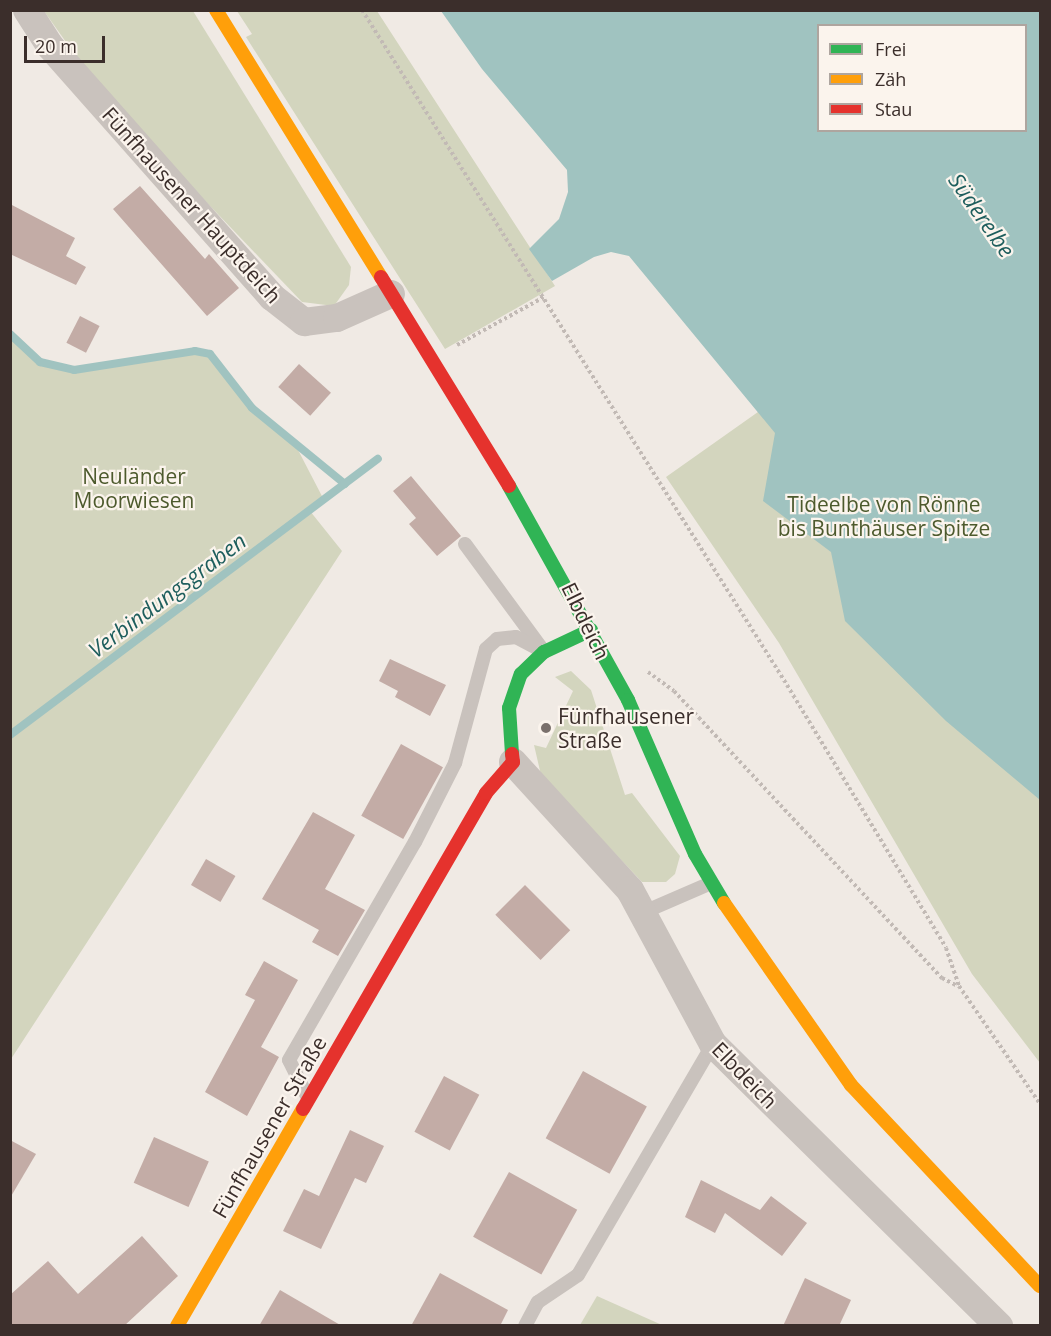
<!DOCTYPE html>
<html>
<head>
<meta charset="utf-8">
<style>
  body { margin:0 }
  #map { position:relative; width:1051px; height:1336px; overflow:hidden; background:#f0eae4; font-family:"Open Sans",sans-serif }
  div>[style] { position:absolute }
  .green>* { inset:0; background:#d3d5be }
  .water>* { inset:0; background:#a0c3c0 }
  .stream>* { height:8px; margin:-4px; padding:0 4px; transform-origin:4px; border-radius:4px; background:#a0c3c0 }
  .building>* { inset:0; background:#c3aca6; transform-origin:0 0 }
  .path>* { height:4px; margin-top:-2px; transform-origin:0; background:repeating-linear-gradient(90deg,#c2bab5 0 3px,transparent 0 6px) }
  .lane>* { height:14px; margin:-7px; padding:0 7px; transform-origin:7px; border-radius:7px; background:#c9c2bd }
  .street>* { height:28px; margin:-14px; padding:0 14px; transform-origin:14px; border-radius:14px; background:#c9c2bd }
  .fast>* { height:14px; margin:-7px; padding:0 7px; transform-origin:7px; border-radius:7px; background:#30b455 }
  .slow>* { height:14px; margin:-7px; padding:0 7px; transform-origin:7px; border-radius:7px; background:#ff9f0a }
  .jam>* { height:14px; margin:-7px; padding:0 7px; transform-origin:7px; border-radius:7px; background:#e5322d }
  .dots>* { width:16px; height:16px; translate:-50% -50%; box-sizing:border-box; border:3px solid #fbf4ed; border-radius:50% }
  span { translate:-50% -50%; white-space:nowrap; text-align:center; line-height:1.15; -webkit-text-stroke:4.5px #fbf4ed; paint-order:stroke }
  .street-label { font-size:21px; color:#3b2e2b }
  .park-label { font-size:21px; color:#4d5a2d }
  .poi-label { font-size:21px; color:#3b2e2b }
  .left { translate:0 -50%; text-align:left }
  .water-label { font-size:22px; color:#1e5e5d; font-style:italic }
  .frame { position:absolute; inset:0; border:12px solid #3b2e2b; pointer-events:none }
  .legend { position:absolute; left:817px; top:24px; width:210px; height:108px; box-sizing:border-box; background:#fbf4ed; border:2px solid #aea59f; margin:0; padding:8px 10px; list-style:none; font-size:18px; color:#3b2e2b }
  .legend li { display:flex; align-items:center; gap:12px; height:30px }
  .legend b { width:30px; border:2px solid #aea59f }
  .scale { position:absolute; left:24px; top:36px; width:81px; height:27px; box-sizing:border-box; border:3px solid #3b2e2b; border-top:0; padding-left:8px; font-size:18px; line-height:21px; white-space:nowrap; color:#3b2e2b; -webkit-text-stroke:4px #fbf4ed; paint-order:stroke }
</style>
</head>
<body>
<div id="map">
  <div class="green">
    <div style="clip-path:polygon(44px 11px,193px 11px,351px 267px,349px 285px,334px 306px,302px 302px,102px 93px)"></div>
    <div style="clip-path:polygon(237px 11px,377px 11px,555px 286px,445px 349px,246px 37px,252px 34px)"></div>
    <div style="clip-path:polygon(1040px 213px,1040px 1063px,972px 974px,779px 643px,666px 477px)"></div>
    <div style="clip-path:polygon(11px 334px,40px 362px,65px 368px,128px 364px,195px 351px,210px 354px,252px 408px,297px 448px,324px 500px,310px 511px,342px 551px,11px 1059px)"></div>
    <div style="clip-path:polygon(571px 671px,591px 690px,625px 795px,632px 793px,680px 856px,675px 874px,666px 882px,642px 882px,541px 775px,534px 745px,546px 748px,573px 691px,555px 677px)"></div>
    <div style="clip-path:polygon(597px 1296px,662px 1325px,580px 1325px)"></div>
  </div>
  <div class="water">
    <div style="clip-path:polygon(evenodd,441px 11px,1040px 11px,1040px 800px,946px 721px,845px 621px,831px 552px,763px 501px,775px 433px,629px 256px,611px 252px,594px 257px,552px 281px,529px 249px,559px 219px,568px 192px,567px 170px,482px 69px,441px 11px,818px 26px,1026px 26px,1026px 130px,818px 130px,818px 26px)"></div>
  </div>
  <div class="stream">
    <div style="left:10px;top:334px;width:41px;rotate:43deg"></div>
    <div style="left:40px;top:362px;width:35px;rotate:13deg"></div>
    <div style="left:74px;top:370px;width:122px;rotate:-8.9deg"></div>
    <div style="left:195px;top:351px;width:15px;rotate:11deg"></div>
    <div style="left:210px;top:354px;width:68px;rotate:52.1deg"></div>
    <div style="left:252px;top:408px;width:120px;rotate:39.3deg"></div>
    <div style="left:10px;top:735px;width:460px;rotate:-36.9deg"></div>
  </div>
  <div class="building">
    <div style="clip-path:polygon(140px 186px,205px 259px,209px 254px,239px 288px,207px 316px,113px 209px)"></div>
    <div style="clip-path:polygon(10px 204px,75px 238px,66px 256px,86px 267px,76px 285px,10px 254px)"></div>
    <div style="left:80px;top:316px;width:22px;height:30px;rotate:27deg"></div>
    <div style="left:299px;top:364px;width:43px;height:31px;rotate:42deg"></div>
    <div style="clip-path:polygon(411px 476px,461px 536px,437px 556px,409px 524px,416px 518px,393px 491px)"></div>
    <div style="clip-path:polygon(390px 659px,446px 685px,430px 716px,395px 697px,398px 691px,379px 681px)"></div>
    <div style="left:401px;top:744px;width:48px;height:82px;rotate:29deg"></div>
    <div style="clip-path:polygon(313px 812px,355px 835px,325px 889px,365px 910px,338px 956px,312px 942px,319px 930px,262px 899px)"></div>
    <div style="left:206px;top:859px;width:34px;height:30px;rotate:30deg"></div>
    <div style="left:525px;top:885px;width:64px;height:42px;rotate:45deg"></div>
    <div style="clip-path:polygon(264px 961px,298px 980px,261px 1047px,279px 1057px,247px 1116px,205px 1092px,255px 1000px,245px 995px)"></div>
    <div style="left:583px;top:1071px;width:73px;height:77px;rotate:29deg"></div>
    <div style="left:444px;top:1076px;width:40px;height:63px;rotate:28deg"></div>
    <div style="clip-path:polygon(350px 1130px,384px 1146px,366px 1183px,355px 1178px,321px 1249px,283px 1231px,304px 1189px,319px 1196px)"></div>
    <div style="left:154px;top:1137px;width:60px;height:50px;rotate:24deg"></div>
    <div style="clip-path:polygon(10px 1140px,36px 1154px,10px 1198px)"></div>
    <div style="left:509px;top:1172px;width:78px;height:74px;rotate:29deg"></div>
    <div style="clip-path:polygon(701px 1180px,760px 1210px,771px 1196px,807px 1223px,782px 1256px,725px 1213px,715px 1233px,685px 1217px)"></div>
    <div style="clip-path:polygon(142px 1236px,178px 1276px,124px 1326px,10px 1326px,10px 1295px,48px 1261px,78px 1294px)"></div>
    <div style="clip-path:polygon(440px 1273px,508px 1310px,500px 1326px,411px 1326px)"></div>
    <div style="clip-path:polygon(805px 1278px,851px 1300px,839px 1326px,783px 1326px)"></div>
    <div style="clip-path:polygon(280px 1290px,342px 1326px,259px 1326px)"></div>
  </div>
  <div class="path">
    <div style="left:362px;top:10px;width:798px;rotate:57.8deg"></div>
    <div style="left:787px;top:685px;width:307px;rotate:58.8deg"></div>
    <div style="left:946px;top:948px;width:40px;rotate:71.1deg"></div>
    <div style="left:959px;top:986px;width:143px;rotate:55.5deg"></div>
    <div style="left:457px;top:345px;width:99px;rotate:-28.9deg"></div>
    <div style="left:648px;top:672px;width:32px;rotate:36deg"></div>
    <div style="left:674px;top:691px;width:393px;rotate:47deg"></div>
    <div style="left:942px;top:978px;width:18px;rotate:27deg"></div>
  </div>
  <div class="lane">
    <div style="left:465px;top:544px;width:132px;rotate:53.7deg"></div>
    <div style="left:644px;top:912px;width:73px;rotate:-23.4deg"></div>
    <div style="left:307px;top:1096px;width:40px;rotate:-116.6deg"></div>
    <div style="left:289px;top:1060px;width:252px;rotate:-60deg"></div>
    <div style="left:415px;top:842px;width:89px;rotate:-63.1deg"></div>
    <div style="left:455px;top:763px;width:118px;rotate:-74.8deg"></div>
    <div style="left:486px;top:649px;width:15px;rotate:-42deg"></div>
    <div style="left:497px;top:639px;width:19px;rotate:-6deg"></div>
    <div style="left:516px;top:637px;width:32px;rotate:28deg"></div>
    <div style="left:525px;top:1326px;width:27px;rotate:-62deg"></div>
    <div style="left:538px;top:1302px;width:48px;rotate:-34deg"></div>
    <div style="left:578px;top:1275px;width:268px;rotate:-59.7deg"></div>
  </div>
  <div class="street">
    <div style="left:27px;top:10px;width:43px;rotate:57.4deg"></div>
    <div style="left:50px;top:46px;width:335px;rotate:48.5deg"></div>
    <div style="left:272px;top:297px;width:41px;rotate:38deg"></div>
    <div style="left:304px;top:322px;width:33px;rotate:-7deg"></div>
    <div style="left:337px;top:318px;width:59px;rotate:-24deg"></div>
    <div style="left:513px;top:762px;width:173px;rotate:47.6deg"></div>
    <div style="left:630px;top:890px;width:175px;rotate:61.7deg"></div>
    <div style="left:713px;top:1044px;width:402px;rotate:44.6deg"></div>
  </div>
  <div class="fast">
    <div style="left:509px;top:486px;width:245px;rotate:60.9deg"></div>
    <div style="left:628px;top:700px;width:168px;rotate:66.5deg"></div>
    <div style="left:695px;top:854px;width:57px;rotate:59.4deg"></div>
    <div style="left:512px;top:754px;width:46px;rotate:-93.7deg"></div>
    <div style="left:509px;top:708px;width:36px;rotate:-71deg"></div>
    <div style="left:521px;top:674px;width:32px;rotate:-44deg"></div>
    <div style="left:544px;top:652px;width:52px;rotate:-25.1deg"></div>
  </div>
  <div class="slow">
    <div style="left:216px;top:10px;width:314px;rotate:58.3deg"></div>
    <div style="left:724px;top:903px;width:222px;rotate:55.1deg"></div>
    <div style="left:851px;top:1085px;width:276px;rotate:46.8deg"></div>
    <div style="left:177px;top:1326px;width:251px;rotate:-59.9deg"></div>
  </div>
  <div class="jam">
    <div style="left:381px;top:277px;width:245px;rotate:58.5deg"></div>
    <div style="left:303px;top:1109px;width:365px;rotate:-59.9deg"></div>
    <div style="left:486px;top:793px;width:41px;rotate:-48.9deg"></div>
    <div style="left:513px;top:762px;width:8px;rotate:-97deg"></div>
  </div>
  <div class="dots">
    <div style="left:546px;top:728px;background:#7a706c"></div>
  </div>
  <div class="street-label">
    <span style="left:192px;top:205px;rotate:48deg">Fünfhausener Hauptdeich</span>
    <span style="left:586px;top:621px;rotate:64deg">Elbdeich</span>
    <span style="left:745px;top:1075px;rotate:46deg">Elbdeich</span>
    <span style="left:269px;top:1127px;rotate:-60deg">Fünfhausener Straße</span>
  </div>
  <div class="park-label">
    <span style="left:134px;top:488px">Neuländer<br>Moorwiesen</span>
    <span style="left:884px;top:516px">Tideelbe von Rönne<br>bis Bunthäuser Spitze</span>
  </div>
  <div class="poi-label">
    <span class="left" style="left:558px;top:728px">Fünfhausener<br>Straße</span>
  </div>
  <div class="water-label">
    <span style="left:982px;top:215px;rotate:55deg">Süderelbe</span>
    <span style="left:167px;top:595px;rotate:-37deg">Verbindungsgraben</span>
  </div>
  <div class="frame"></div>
  <ul class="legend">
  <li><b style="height:8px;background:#30b455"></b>Frei</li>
  <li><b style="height:8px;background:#ff9f0a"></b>Zäh</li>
  <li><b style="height:8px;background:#e5322d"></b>Stau</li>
  </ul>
  <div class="scale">20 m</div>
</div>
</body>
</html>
